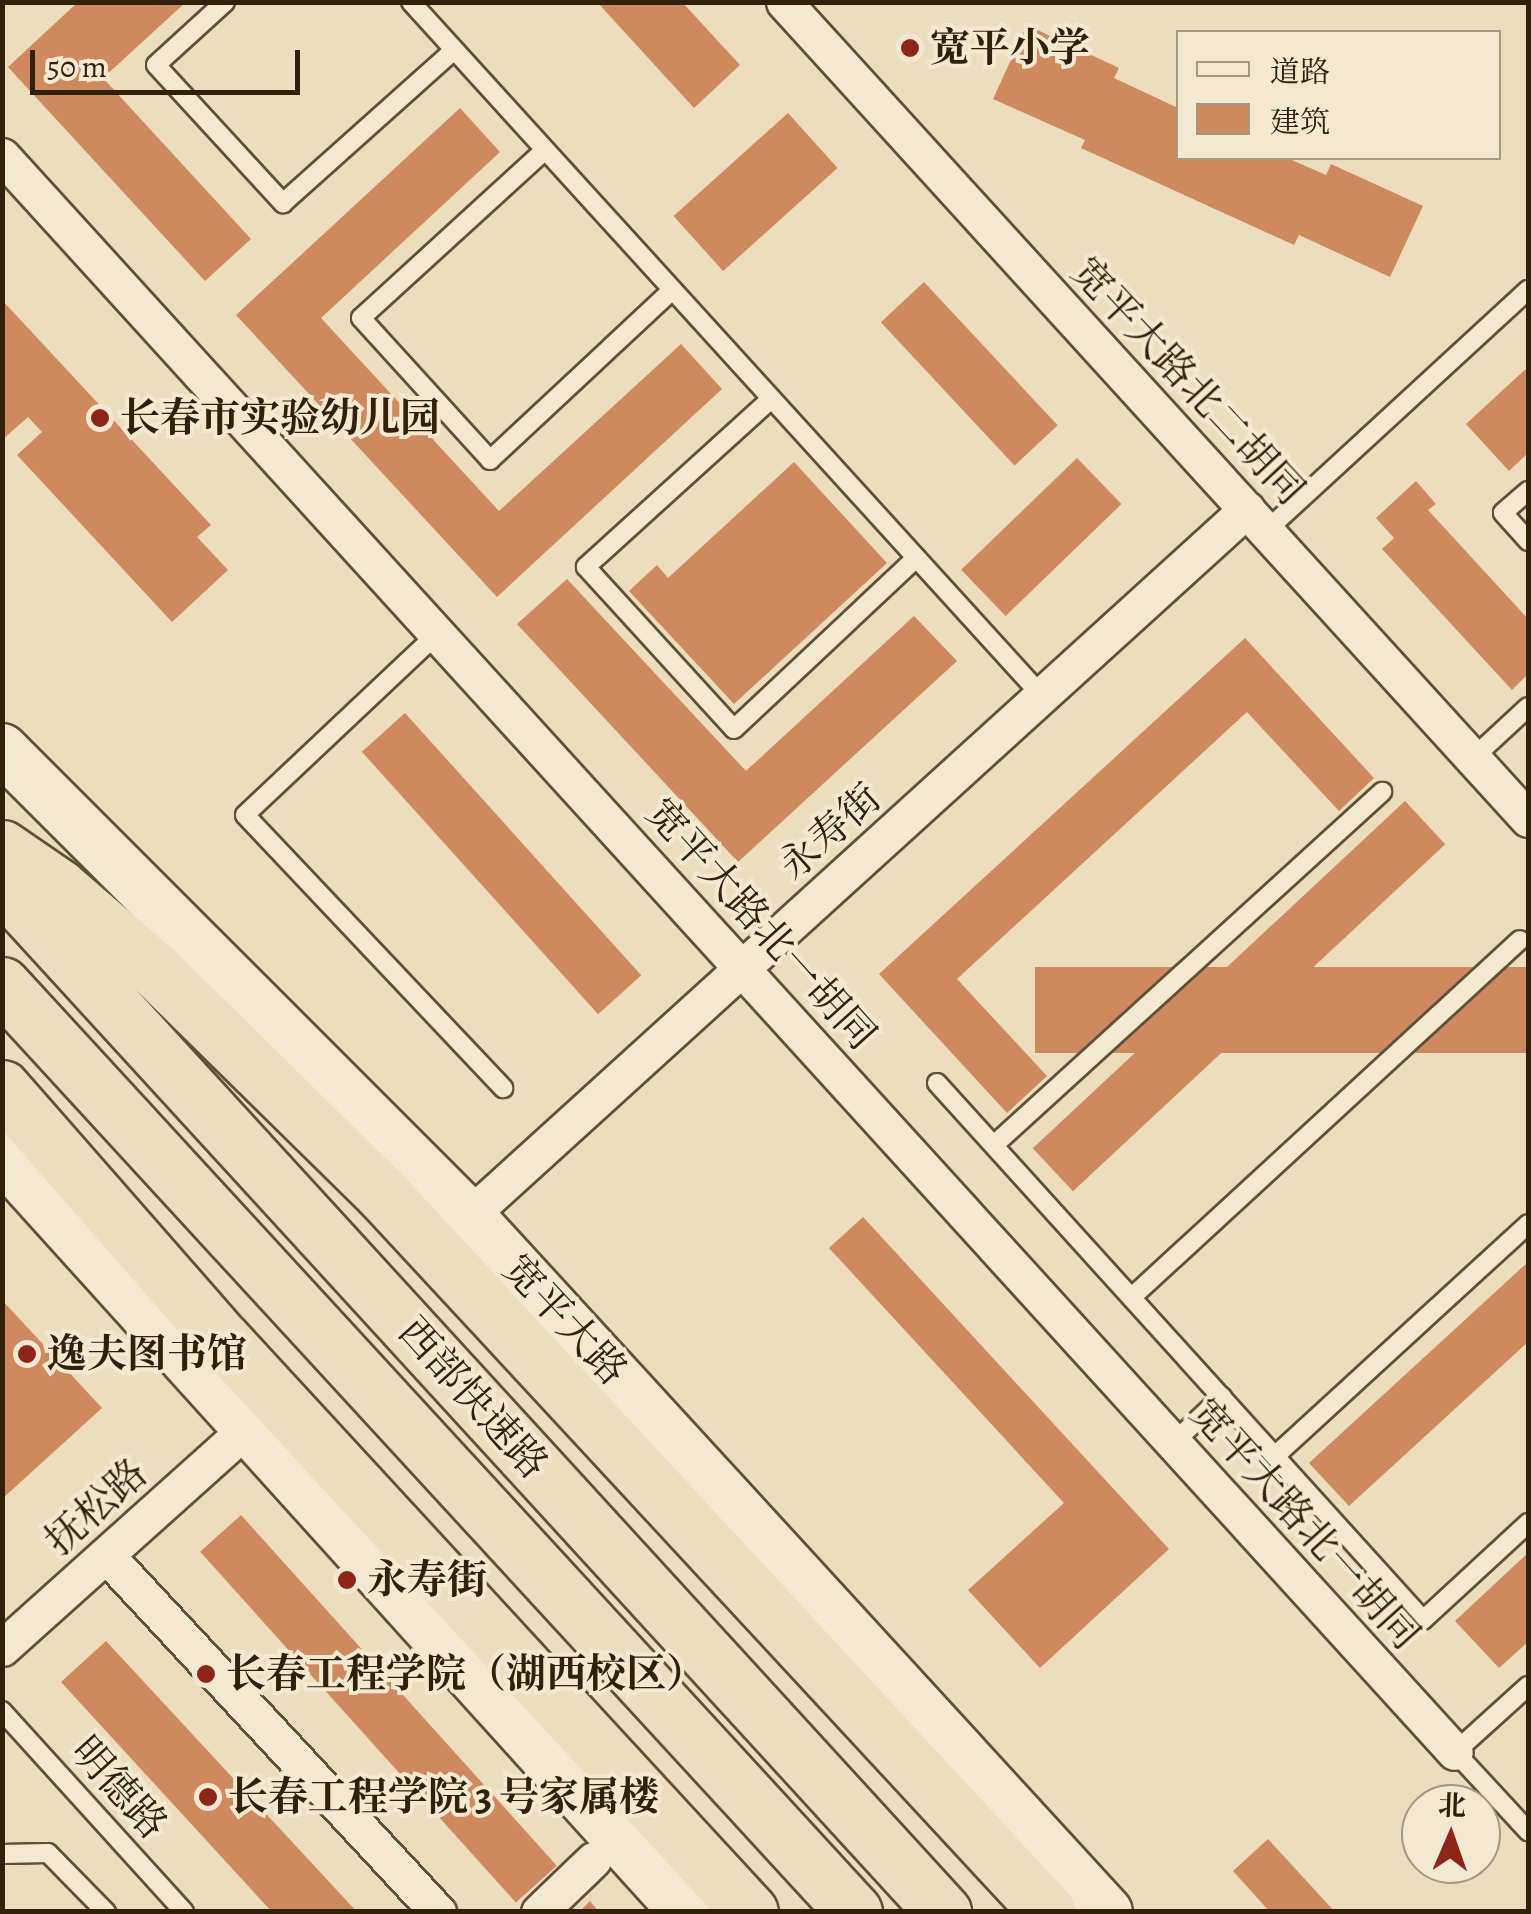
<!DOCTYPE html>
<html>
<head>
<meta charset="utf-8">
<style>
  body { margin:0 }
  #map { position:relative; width:1531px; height:1914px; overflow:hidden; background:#ecddbc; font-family:Alegreya,"Noto Serif SC",serif }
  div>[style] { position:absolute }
  .building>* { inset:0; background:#ce895e; transform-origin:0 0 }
  .roads { filter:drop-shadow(2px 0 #605038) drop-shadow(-2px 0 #605038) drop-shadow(0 2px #605038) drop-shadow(0 -2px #605038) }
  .service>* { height:18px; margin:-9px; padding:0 9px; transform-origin:9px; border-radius:9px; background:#f3e9d3 }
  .minor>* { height:35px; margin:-17.5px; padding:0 17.5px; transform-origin:17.5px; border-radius:17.5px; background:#f3e9d3 }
  .secondary>* { height:50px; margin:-25px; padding:0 25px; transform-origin:25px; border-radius:25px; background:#f3e9d3 }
  .trunk>* { height:55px; margin:-27.5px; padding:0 27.5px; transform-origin:27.5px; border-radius:27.5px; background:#ecddbc }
  .dots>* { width:28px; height:28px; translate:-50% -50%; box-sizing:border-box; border:5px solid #f3e9d3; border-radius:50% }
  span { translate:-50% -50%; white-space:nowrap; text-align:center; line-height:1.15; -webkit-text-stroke:8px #f3e9d3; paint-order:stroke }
  .poi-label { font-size:40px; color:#31210c; font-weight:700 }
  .left { translate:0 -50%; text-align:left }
  .street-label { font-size:40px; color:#31210c }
  .frame { position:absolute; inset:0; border:5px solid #31210c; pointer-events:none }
  .legend { position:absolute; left:1176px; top:30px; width:325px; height:130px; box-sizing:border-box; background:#f3e9d3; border:2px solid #a59983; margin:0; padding:12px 18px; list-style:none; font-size:30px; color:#31210c }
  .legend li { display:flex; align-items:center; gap:20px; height:50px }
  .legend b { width:50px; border:2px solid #a59983 }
  .north { position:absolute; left:1401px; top:1784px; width:100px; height:100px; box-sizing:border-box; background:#f3e9d3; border:2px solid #a59983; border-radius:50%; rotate:2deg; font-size:28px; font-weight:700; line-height:40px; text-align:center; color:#31210c }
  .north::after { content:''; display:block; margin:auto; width:35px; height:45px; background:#8f2418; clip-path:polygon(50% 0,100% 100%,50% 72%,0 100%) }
  .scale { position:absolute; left:30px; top:50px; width:270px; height:45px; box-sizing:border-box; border:5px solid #31210c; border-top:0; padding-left:12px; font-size:30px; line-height:35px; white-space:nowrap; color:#31210c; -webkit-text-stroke:8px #f3e9d3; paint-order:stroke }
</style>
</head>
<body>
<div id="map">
  <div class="building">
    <div style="clip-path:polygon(78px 2px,186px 2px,103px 78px,251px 239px,205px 281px,8px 67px)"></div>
    <div style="clip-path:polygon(597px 2px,682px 2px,740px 65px,694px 108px)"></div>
    <div style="clip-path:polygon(1027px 25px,1119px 68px,1114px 78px,1178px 108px,1178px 158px,1287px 158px,1326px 175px,1331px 164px,1423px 206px,1390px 277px,1299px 235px,1294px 245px,1081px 148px,1085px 140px,993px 99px)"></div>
    <div style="clip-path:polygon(460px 108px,500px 152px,321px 318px,499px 511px,681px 344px,722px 389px,497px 597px,236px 315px)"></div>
    <div style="left:788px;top:113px;width:74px;height:154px;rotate:48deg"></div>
    <div style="left:924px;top:282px;width:196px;height:59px;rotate:47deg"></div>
    <div style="clip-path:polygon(2px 300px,211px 525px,197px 537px,228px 570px,172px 622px,17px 455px,42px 432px,28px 417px,2px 440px)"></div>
    <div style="clip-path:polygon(1528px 367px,1528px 453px,1509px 471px,1466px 424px)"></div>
    <div style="left:1077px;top:458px;width:64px;height:161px;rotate:46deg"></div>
    <div style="clip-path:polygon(794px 462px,887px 563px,734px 704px,629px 591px,657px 565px,668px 578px)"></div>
    <div style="clip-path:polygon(1416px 481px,1436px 504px,1428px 510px,1528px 619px,1528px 674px,1512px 690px,1382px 549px,1394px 538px,1376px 518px)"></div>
    <div style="clip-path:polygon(567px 579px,746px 771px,914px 616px,957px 661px,738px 862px,517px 624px)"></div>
    <div style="clip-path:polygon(1245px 638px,1374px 778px,1339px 811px,1247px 712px,957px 979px,1047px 1076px,1007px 1113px,879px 974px)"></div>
    <div style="left:405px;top:713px;width:353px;height:58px;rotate:48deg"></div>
    <div style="left:1405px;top:801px;width:59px;height:509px;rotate:47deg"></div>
    <div style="left:1528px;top:967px;width:86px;height:493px;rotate:90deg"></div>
    <div style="clip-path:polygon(863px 1217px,1169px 1549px,1040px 1668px,968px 1590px,1064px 1503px,829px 1248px)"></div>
    <div style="clip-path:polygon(1528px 1262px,1528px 1342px,1349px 1506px,1309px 1463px)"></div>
    <div style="clip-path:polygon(2px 1300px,102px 1408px,2px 1499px)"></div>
    <div style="left:241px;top:1515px;width:472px;height:55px;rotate:48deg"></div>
    <div style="clip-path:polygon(1528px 1553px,1528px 1642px,1499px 1668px,1455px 1621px)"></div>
    <div style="clip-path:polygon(106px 1641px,357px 1912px,272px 1912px,61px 1682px)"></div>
    <div style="clip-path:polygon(1268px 1839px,1335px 1912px,1270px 1912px,1233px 1871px)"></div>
    <div style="clip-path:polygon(590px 1901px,599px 1912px,579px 1912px)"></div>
  </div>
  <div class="roads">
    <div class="service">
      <div style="left:225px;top:2px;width:93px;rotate:137.6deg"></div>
      <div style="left:156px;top:65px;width:188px;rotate:47.4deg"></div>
      <div style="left:283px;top:203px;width:229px;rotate:-41.8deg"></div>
      <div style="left:411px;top:2px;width:938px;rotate:47.72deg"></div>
      <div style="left:545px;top:150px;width:249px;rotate:137.6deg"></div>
      <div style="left:361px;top:318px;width:192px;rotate:47.7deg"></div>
      <div style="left:490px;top:460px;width:249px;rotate:-43deg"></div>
      <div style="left:771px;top:399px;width:250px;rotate:137.8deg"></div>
      <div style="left:586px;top:567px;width:219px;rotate:47.6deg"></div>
      <div style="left:734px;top:729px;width:250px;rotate:-43.2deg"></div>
      <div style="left:1528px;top:491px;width:33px;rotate:139deg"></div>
      <div style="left:1503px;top:513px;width:38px;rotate:48deg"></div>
      <div style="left:1267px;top:530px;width:355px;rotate:-42.6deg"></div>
      <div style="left:438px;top:633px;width:265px;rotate:136.7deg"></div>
      <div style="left:245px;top:815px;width:376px;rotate:46.6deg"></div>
      <div style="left:1473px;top:758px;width:75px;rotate:-42.8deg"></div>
      <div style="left:937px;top:1083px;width:724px;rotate:47.85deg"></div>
      <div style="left:1423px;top:1620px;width:143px;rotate:-42.7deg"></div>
      <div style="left:994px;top:1145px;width:525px;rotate:-42.3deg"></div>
      <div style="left:1132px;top:1297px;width:527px;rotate:-42.62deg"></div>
      <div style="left:1174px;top:1442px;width:66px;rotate:-43.2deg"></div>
      <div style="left:1275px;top:1456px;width:343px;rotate:-42.5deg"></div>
      <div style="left:1528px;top:1686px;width:98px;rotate:137.9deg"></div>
      <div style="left:1455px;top:1752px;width:108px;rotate:47.3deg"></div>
      <div style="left:2px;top:1711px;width:271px;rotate:47.8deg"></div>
      <div style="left:2px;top:1854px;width:46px;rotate:-1.2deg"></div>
      <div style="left:48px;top:1853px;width:83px;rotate:45.5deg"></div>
    </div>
    <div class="minor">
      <div style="left:784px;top:2px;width:1105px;rotate:47.68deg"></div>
      <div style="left:2px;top:156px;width:2158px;rotate:47.69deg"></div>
      <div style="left:469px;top:1216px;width:1051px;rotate:-42.26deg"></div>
      <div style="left:106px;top:1555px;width:488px;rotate:47.1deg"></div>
      <div style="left:2px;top:1648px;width:326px;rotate:-41.9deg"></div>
      <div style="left:539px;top:1912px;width:75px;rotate:-43.9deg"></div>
    </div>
    <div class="secondary">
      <div style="left:2px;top:749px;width:660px;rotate:45deg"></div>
      <div style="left:469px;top:1216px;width:944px;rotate:47.49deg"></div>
      <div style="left:2px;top:1156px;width:1019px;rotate:47.9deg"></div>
    </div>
    <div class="trunk">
      <div style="left:2px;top:848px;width:69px;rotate:34.4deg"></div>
      <div style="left:59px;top:887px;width:128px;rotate:40.9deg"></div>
      <div style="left:156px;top:971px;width:315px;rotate:44.5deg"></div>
      <div style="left:381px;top:1192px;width:981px;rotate:47.19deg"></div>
      <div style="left:2px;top:884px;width:1394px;rotate:47.53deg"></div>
      <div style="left:2px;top:985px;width:1259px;rotate:47.41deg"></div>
      <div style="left:2px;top:1088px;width:334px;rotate:48.8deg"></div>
      <div style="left:222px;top:1339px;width:779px;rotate:47.34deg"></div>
    </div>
  </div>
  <div class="dots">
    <div style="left:910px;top:48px;background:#8f2418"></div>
    <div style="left:100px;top:418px;background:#8f2418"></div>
    <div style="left:27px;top:1354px;background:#8f2418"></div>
    <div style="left:347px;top:1580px;background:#8f2418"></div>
    <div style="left:206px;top:1674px;background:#8f2418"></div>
    <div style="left:208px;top:1797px;background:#8f2418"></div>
  </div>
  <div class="poi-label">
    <span class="left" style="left:930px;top:48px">宽平小学</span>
    <span class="left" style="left:120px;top:418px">长春市实验幼儿园</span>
    <span class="left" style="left:47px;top:1354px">逸夫图书馆</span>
    <span class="left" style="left:367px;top:1580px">永寿街</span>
    <span class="left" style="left:226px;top:1674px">长春工程学院（湖西校区）</span>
    <span class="left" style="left:228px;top:1797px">长春工程学院 3 号家属楼</span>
  </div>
  <div class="street-label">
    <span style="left:1188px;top:381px;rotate:47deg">宽平大路北二胡同</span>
    <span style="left:830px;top:832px;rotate:-42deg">永寿街</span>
    <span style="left:761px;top:924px;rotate:48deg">宽平大路北一胡同</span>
    <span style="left:565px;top:1320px;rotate:47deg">宽平大路</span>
    <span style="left:473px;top:1398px;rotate:48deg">西部快速路</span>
    <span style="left:96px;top:1507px;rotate:-42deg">抚松路</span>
    <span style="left:1305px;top:1524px;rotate:48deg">宽平大路北一胡同</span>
    <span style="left:119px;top:1788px;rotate:48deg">明德路</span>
  </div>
  <div class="frame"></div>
  <ul class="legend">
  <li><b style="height:12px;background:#f3e9d3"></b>道路</li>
  <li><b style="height:28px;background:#ce895e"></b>建筑</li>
  </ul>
  <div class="north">北</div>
  <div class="scale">50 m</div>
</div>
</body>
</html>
